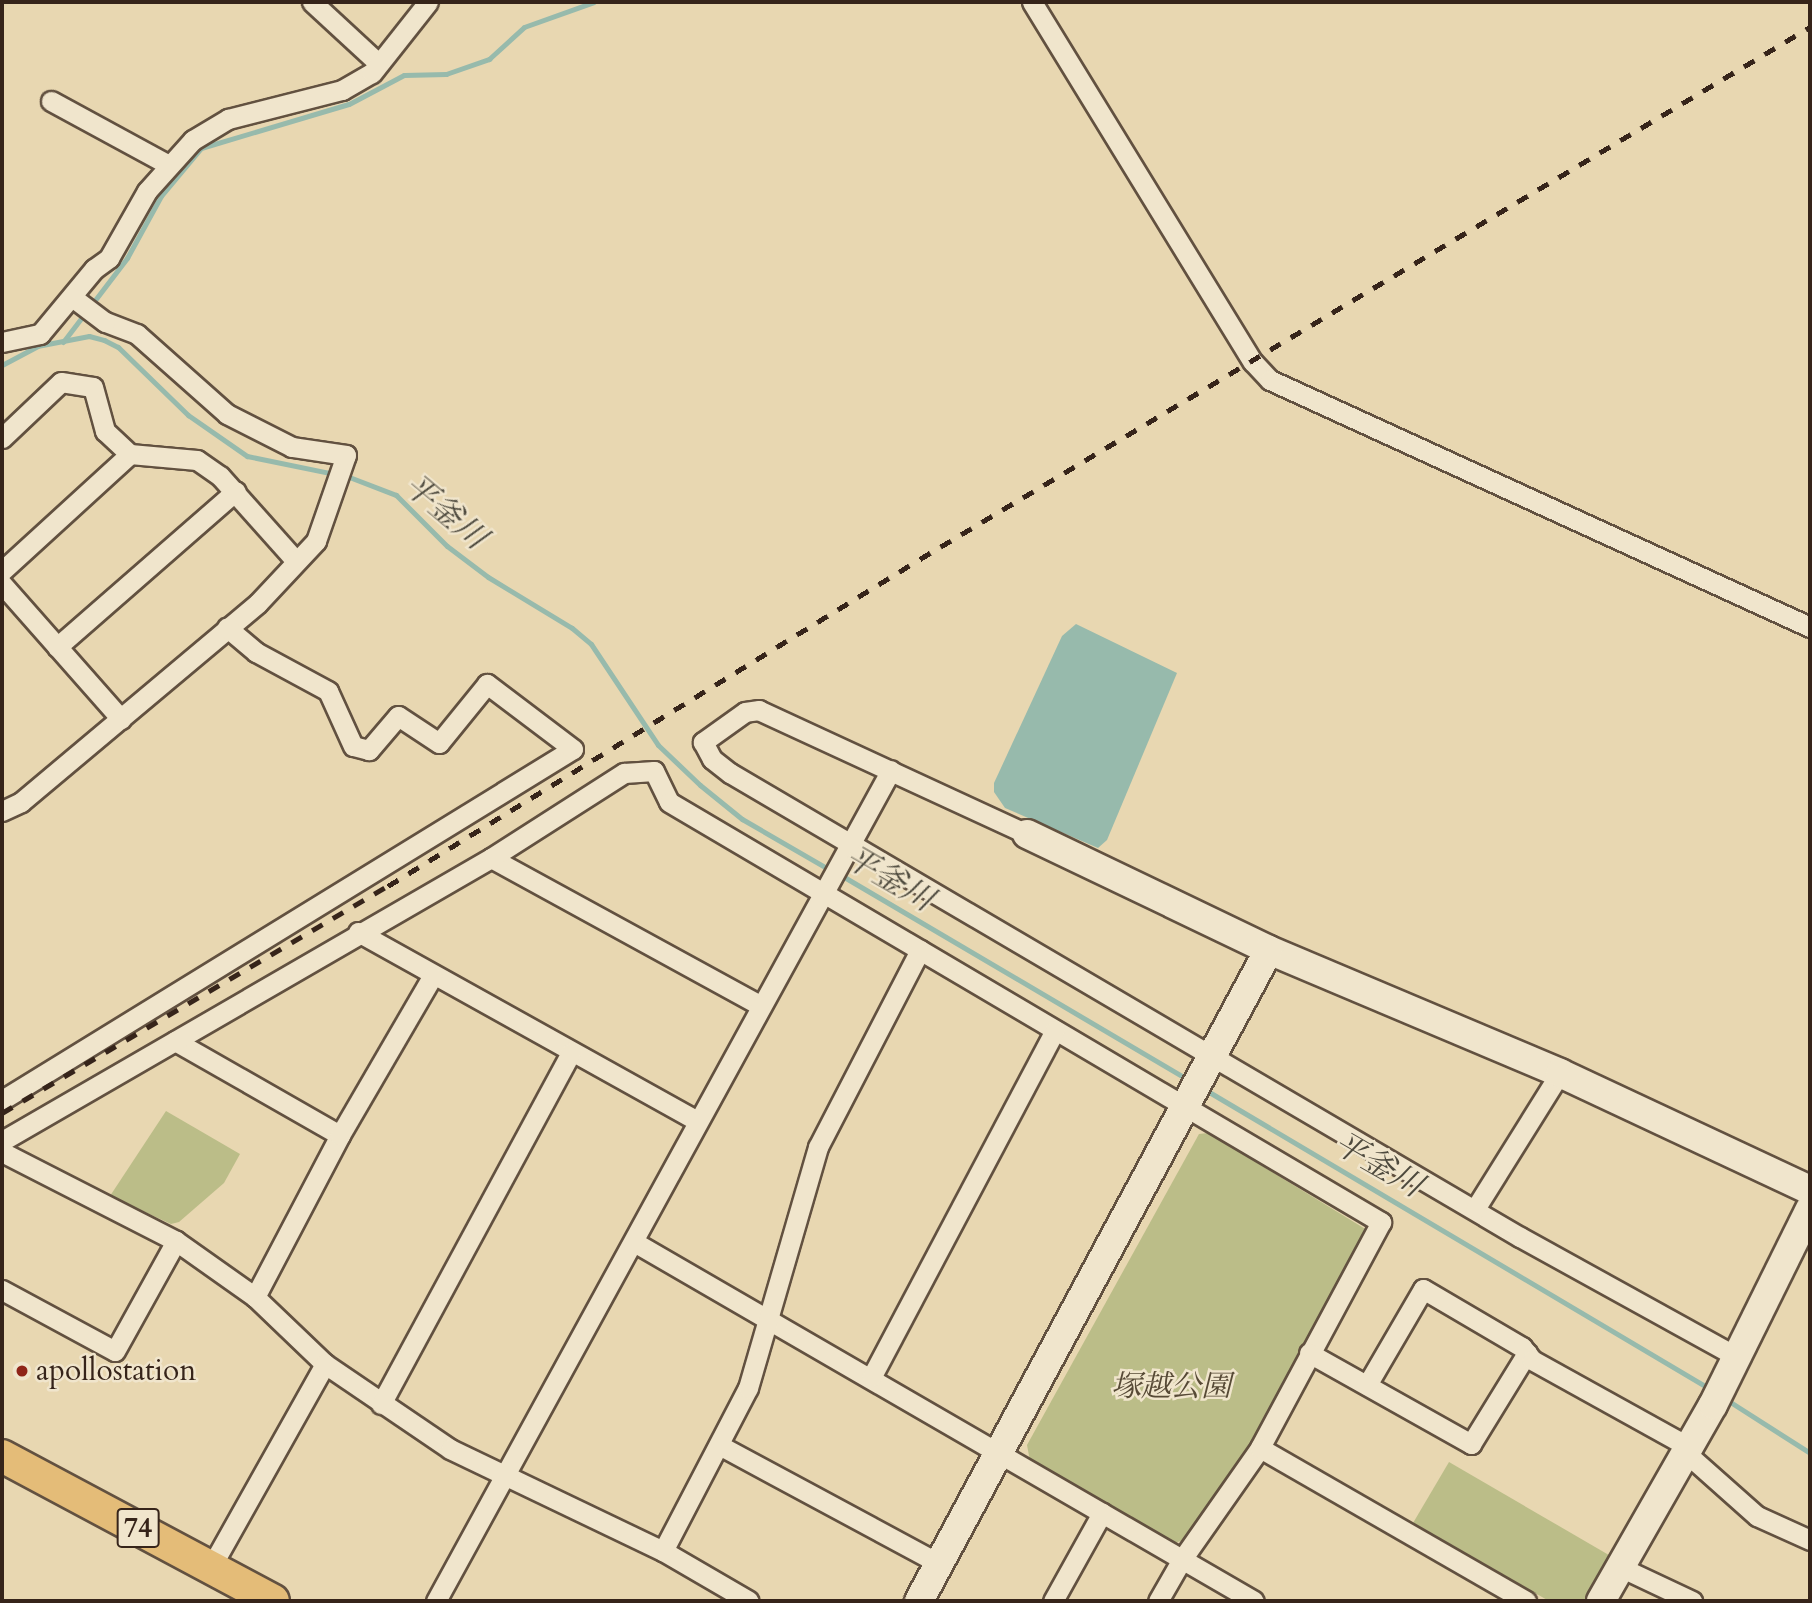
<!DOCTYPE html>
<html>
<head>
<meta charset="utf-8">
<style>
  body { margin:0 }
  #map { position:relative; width:1812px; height:1603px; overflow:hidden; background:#e8d7b1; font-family:Cardo,"Noto Serif JP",serif }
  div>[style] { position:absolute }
  .green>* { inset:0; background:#bbbd88 }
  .water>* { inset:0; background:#97baac }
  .stream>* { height:5px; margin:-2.5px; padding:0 2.5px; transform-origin:2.5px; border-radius:2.5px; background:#97baac }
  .roads { filter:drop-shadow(2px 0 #625140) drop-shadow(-2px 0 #625140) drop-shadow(0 2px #625140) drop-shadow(0 -2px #625140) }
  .street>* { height:19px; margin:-9.5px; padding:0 9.5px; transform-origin:9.5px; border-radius:9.5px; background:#f0e5cc }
  .secondary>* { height:28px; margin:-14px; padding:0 14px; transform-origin:14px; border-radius:14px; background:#f0e5cc }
  .primary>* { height:32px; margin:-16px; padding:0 16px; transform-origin:16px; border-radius:16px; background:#e4bc78 }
  .rail>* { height:5px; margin-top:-2.5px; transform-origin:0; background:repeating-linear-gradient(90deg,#36241a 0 12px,transparent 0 24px) }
  .dots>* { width:19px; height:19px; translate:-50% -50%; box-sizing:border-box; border:4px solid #f0e5cc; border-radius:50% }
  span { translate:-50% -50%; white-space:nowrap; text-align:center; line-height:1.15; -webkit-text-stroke:5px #f0e5cc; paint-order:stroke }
  .shield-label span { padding:2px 5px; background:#f0e5cc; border:2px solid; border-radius:5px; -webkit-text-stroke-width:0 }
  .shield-label { font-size:28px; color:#36241a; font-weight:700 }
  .poi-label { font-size:30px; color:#36241a }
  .left { translate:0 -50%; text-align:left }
  .park-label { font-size:30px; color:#574a36; font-style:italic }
  .water-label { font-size:32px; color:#4e4a3e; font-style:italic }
  .frame { position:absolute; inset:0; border:4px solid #36241a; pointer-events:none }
</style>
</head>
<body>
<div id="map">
  <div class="green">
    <div style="clip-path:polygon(166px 1111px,240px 1154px,224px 1183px,179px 1222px,171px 1224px,110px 1196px)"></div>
    <div style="clip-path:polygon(1208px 1133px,1367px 1230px,1252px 1440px,1185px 1540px,1174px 1543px,1030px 1461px,1027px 1445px,1199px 1134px)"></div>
    <div style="clip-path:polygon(1449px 1462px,1614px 1558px,1589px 1601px,1549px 1601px,1413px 1523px)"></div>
  </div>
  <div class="water">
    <div style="clip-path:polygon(1076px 624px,1177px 673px,1107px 840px,1098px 848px,1005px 808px,994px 792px,994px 783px,1062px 636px)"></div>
  </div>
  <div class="stream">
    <div style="left:63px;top:342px;width:106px;rotate:-52.7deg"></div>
    <div style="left:127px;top:258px;width:71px;rotate:-61.3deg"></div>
    <div style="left:161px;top:196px;width:62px;rotate:-50.2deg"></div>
    <div style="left:201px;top:148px;width:154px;rotate:-16.6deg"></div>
    <div style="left:349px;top:104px;width:62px;rotate:-27.8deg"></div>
    <div style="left:404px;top:75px;width:42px;rotate:-1.4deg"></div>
    <div style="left:446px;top:74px;width:46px;rotate:-19.2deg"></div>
    <div style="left:489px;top:59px;width:47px;rotate:-42.4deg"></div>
    <div style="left:524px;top:27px;width:74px;rotate:-19.7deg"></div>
    <div style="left:2px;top:365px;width:40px;rotate:-28deg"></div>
    <div style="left:37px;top:346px;width:53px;rotate:-10.9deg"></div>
    <div style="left:89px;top:336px;width:16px;rotate:15deg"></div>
    <div style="left:104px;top:340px;width:16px;rotate:27deg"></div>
    <div style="left:118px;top:347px;width:98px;rotate:44.2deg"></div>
    <div style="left:188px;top:415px;width:72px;rotate:34.8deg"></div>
    <div style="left:247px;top:456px;width:90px;rotate:11.6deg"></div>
    <div style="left:344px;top:475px;width:56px;rotate:21deg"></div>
    <div style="left:396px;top:495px;width:72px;rotate:45deg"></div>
    <div style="left:447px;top:546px;width:51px;rotate:37.1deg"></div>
    <div style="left:488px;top:577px;width:98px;rotate:31.3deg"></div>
    <div style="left:572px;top:628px;width:25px;rotate:40deg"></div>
    <div style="left:591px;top:644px;width:121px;rotate:56.4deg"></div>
    <div style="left:658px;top:745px;width:58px;rotate:43.6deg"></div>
    <div style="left:700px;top:785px;width:54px;rotate:39deg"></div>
    <div style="left:742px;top:819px;width:102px;rotate:30.1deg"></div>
    <div style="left:839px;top:874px;width:406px;rotate:30.5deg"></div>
    <div style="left:1204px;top:1089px;width:588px;rotate:30.66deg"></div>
    <div style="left:1724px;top:1398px;width:102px;rotate:32.6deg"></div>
  </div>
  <div class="roads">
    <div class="street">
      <div style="left:312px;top:2px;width:88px;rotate:42.7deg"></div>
      <div style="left:1032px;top:2px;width:422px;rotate:58.5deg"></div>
      <div style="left:1253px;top:362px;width:25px;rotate:47deg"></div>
      <div style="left:1270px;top:380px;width:594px;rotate:24.58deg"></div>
      <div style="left:51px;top:101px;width:132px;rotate:28.5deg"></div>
      <div style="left:2px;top:342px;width:39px;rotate:-12deg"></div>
      <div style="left:40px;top:334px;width:85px;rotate:-50.3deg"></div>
      <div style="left:94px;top:269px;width:19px;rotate:-36deg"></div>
      <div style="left:109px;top:258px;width:77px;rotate:-60.4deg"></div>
      <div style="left:147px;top:191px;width:69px;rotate:-48deg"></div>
      <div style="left:193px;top:140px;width:41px;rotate:-31deg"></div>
      <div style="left:228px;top:119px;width:118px;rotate:-14.3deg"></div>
      <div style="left:342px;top:90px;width:34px;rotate:-30deg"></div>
      <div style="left:372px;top:73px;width:90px;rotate:-51.7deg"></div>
      <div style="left:2px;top:438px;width:81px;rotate:-43.5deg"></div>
      <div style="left:61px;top:382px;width:32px;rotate:9deg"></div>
      <div style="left:93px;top:387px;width:46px;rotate:74.7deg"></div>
      <div style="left:105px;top:431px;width:34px;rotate:43deg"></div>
      <div style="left:130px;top:454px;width:67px;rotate:5.1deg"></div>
      <div style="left:197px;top:460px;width:28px;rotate:35deg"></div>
      <div style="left:220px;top:476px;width:114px;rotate:48.2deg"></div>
      <div style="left:2px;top:571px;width:173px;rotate:-42.4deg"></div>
      <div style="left:2px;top:584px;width:180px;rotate:48.6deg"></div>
      <div style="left:57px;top:647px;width:237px;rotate:-41.1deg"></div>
      <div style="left:2px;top:811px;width:21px;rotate:-25deg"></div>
      <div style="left:21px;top:802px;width:309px;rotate:-40deg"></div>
      <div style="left:258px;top:603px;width:85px;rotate:-46.9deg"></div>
      <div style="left:316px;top:541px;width:91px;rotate:-70.8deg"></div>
      <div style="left:346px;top:455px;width:55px;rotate:-171.6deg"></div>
      <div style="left:292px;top:447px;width:73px;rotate:-153.1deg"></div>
      <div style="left:227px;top:414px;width:120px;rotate:-138.4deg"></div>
      <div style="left:137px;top:334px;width:34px;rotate:-159deg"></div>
      <div style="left:105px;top:322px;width:41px;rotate:-142.9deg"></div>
      <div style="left:1027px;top:834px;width:295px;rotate:-155.2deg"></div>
      <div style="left:759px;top:710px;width:14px;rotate:172deg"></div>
      <div style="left:745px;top:712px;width:52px;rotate:144.5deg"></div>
      <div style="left:703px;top:742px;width:19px;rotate:62deg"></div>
      <div style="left:712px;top:759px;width:23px;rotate:38deg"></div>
      <div style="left:730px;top:773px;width:916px;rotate:30.43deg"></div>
      <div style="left:1520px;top:1237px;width:248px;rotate:28.9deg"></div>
      <div style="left:491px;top:858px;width:308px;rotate:28.7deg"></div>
      <div style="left:358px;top:932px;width:389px;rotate:29.1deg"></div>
      <div style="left:175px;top:1041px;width:190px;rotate:29.7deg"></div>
      <div style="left:2px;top:1100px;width:670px;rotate:-31.58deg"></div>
      <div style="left:573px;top:749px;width:108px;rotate:-142.9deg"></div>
      <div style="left:487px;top:684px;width:76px;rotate:129.1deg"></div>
      <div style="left:439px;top:743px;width:49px;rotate:-146.6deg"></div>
      <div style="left:398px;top:716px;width:45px;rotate:130.5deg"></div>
      <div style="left:369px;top:750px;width:16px;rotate:-166deg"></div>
      <div style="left:353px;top:746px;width:60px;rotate:-114.4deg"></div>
      <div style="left:328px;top:691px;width:82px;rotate:-151.6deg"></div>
      <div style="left:256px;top:652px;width:38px;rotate:-140deg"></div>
      <div style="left:2px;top:1141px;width:565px;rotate:-30.06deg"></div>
      <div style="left:491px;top:858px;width:158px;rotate:-32.6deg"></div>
      <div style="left:624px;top:773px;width:30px;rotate:-4deg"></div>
      <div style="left:654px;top:771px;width:34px;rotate:64deg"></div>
      <div style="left:669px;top:802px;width:827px;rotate:30.54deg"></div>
      <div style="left:1381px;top:1222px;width:256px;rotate:118.2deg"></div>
      <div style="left:1260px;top:1448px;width:138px;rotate:125deg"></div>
      <div style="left:1181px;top:1561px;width:46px;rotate:119.9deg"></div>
      <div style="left:2px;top:1152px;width:195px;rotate:27.1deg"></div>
      <div style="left:176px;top:1241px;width:97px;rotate:35.3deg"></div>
      <div style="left:255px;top:1297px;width:97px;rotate:43.7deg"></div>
      <div style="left:325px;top:1364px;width:151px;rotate:34.2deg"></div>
      <div style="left:450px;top:1449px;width:236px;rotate:25.6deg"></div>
      <div style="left:663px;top:1551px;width:99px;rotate:30.2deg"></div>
      <div style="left:1475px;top:1209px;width:160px;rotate:-58deg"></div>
      <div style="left:634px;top:1242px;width:716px;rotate:30.07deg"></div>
      <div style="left:2px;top:1290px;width:128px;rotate:28.4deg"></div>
      <div style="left:115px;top:1351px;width:126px;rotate:-61deg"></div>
      <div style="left:255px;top:1297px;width:183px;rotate:-62.3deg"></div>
      <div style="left:340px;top:1135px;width:183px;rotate:-59.8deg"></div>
      <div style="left:1309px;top:1353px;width:186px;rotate:29.3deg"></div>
      <div style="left:1471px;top:1444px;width:107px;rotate:-58.4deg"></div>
      <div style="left:872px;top:1376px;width:391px;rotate:-62.1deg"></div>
      <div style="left:1367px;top:1385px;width:111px;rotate:-59.7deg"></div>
      <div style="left:1423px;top:1289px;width:115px;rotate:30.4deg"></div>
      <div style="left:1522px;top:1347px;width:16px;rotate:52deg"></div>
      <div style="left:1532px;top:1360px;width:179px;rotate:29deg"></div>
      <div style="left:381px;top:1404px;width:400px;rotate:-61.6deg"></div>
      <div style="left:719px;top:1445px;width:251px;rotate:28.3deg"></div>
      <div style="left:1260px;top:1448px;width:307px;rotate:29.9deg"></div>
      <div style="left:1686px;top:1453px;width:95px;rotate:41.6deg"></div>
      <div style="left:1757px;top:1516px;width:58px;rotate:24.4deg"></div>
      <div style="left:663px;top:1551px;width:184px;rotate:-62.5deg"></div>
      <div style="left:748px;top:1388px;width:251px;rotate:-73.8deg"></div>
      <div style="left:818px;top:1147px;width:222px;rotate:-62.6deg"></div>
      <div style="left:211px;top:1567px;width:233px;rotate:-60.7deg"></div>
      <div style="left:1620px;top:1567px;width:80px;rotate:25.3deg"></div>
      <div style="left:436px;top:1601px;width:947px;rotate:-61.3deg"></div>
      <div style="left:1053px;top:1601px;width:101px;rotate:-60.9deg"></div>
    </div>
    <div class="secondary">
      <div style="left:1027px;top:834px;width:268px;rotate:25.6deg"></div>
      <div style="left:1269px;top:950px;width:316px;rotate:22.9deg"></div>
      <div style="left:1560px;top:1073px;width:276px;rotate:25.1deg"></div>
      <div style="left:919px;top:1601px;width:739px;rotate:-61.74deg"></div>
      <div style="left:1601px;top:1601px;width:226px;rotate:-60.3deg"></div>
      <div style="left:1713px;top:1405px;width:219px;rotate:-63.7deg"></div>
    </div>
    <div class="primary">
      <div style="left:2px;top:1456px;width:307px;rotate:28.1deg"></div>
    </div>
  </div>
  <div class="rail">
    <div style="left:2px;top:1113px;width:448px;rotate:-30.5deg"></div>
    <div style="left:388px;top:886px;width:624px;rotate:-31.58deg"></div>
    <div style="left:920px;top:559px;width:1037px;rotate:-30.87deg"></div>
  </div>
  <div class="dots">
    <div style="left:22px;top:1371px;background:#8f2418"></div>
  </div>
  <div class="shield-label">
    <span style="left:138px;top:1528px">74</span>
  </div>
  <div class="poi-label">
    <span class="left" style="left:36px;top:1371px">apollostation</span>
  </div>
  <div class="park-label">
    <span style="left:1171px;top:1387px">塚越公園</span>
  </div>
  <div class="water-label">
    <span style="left:445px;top:512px;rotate:40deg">平釜川</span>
    <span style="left:889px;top:879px;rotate:30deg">平釜川</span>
    <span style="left:1378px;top:1165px;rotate:30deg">平釜川</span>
  </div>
  <div class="frame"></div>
</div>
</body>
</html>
